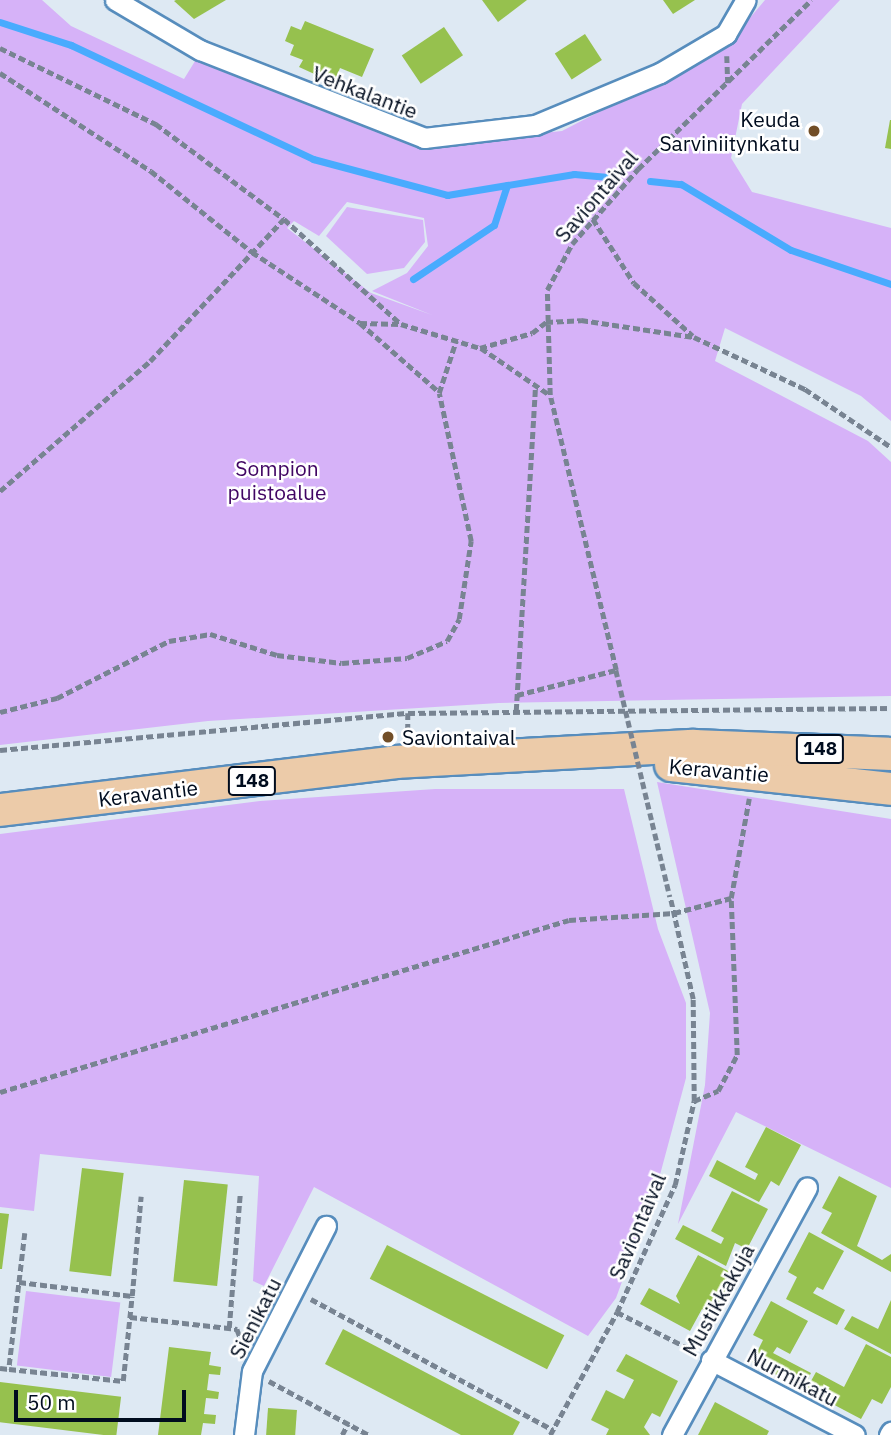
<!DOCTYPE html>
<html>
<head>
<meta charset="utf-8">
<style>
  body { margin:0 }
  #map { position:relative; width:891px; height:1435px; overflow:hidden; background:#dee9f3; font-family:"IBM Plex Sans",sans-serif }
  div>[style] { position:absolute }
  .green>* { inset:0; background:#d6b2f8; transform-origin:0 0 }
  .stream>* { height:7px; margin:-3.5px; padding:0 3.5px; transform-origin:3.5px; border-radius:3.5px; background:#49abfe }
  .building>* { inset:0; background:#96c14e; transform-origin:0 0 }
  .path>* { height:4.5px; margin-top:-2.25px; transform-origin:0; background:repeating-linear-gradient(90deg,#788492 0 7px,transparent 0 10.5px) }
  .roads { filter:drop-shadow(2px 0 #578dbd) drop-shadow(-2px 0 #578dbd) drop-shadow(0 2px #578dbd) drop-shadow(0 -2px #578dbd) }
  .street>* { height:19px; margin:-9.5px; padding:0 9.5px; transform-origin:9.5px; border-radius:9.5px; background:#fff }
  .primary>* { height:32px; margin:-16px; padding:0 16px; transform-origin:16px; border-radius:16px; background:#eccba9 }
  .path-bridge>* { height:4.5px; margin-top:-2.25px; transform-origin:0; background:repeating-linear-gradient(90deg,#788492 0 7px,transparent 0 10.5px) }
  .dots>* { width:19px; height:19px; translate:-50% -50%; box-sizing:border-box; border:4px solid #fff; border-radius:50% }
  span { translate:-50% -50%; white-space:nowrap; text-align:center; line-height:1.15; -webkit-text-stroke:5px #fff; paint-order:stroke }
  .shield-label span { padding:2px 5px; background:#fff; border:2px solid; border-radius:5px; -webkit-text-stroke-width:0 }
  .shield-label { font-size:19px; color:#000c1e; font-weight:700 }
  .street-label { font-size:21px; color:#000c1e }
  .poi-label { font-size:21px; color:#000c1e }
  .right { translate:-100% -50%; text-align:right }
  .left { translate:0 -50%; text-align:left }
  .park-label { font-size:21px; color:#400563 }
  .scale { position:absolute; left:14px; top:1390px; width:172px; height:32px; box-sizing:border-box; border:4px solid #000c1e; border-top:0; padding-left:9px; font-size:21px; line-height:24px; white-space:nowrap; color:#000c1e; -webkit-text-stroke:5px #fff; paint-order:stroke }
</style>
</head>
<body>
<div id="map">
  <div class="green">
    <div style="clip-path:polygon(evenodd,0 0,42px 0,71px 26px,184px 79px,200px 53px,424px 146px,562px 131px,726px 46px,765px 0,840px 0,742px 104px,731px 158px,752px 192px,891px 228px,891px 421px,861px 396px,725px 328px,715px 361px,868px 441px,891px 462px,891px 696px,499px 703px,208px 721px,0 745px,0 0,347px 202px,424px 218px,428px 246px,407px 273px,372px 291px,432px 315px,371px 293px,287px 228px,294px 221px,319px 236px,347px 202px)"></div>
    <div style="clip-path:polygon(347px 207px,423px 220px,425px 242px,404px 268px,367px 274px,326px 236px)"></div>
    <div style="clip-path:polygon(657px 782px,891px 819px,891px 1188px,736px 1112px,678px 1224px,705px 1085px,710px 1013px)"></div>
    <div style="clip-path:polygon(435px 789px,624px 789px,658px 929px,686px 1003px,686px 1078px,657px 1186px,616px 1298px,588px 1336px,314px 1187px,264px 1286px,253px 1281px,259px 1176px,40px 1154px,34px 1211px,0 1207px,0 834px,260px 801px)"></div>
    <div style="left:26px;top:1291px;width:95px;height:75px;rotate:7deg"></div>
  </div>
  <div class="stream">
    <div style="left:0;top:22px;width:75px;rotate:17.9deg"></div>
    <div style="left:71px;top:45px;width:268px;rotate:25.2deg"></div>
    <div style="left:313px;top:159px;width:139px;rotate:15deg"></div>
    <div style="left:447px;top:195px;width:129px;rotate:-9.4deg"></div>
    <div style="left:574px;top:174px;width:37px;rotate:5deg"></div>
    <div style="left:650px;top:181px;width:31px;rotate:6deg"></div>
    <div style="left:681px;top:184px;width:128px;rotate:31deg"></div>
    <div style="left:791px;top:250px;width:106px;rotate:18.8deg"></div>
    <div style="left:413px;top:279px;width:97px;rotate:-33.7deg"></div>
    <div style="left:494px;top:225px;width:42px;rotate:-72deg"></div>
  </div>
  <div class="building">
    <div style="clip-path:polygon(226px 0,194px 19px,174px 1px,176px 0)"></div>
    <div style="clip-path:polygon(482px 0,527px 0,498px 22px)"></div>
    <div style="clip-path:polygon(663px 0,695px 0,673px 14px)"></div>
    <div style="clip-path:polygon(305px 21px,374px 49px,362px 77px,340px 68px,334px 83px,299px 67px,303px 60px,290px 55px,294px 45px,285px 41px,291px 26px,301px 30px)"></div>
    <div style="left:444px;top:27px;width:34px;height:51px;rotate:56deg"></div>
    <div style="left:585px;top:34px;width:31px;height:36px;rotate:57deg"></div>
    <div style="clip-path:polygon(890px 120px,891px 120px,891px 149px,885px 148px)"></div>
    <div style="clip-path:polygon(766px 1127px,801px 1145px,779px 1186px,771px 1181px,759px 1202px,709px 1176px,717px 1160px,755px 1180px,758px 1174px,745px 1167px)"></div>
    <div style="left:82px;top:1168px;width:42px;height:104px;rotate:7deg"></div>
    <div style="clip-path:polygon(839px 1176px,877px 1196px,857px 1246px,882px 1260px,891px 1254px,891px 1272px,821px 1233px,832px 1213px,822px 1208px)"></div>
    <div style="left:184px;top:1180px;width:44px;height:102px;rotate:6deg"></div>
    <div style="clip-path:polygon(732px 1191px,768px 1209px,747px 1249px,735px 1243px,726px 1266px,675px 1239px,683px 1225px,721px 1244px,724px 1238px,711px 1231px)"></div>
    <div style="clip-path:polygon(0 1213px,9px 1214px,2px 1269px,0 1269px)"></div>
    <div style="clip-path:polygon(809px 1232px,844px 1251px,823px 1290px,817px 1287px,813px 1293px,845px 1310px,837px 1325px,786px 1299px,797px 1277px,788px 1272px)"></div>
    <div style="left:387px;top:1245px;width:199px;height:38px;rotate:27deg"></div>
    <div style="clip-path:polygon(698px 1255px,734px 1274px,712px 1315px,702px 1309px,690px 1331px,640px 1304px,649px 1288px,680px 1304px,676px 1296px)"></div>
    <div style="clip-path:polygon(891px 1300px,891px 1354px,844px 1329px,852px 1316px,878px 1329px)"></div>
    <div style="clip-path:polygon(771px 1301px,808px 1321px,790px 1354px,777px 1347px,773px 1353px,811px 1373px,803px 1389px,752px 1362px,763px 1340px,753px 1335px)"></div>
    <div style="clip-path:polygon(343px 1329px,520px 1422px,513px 1435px,461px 1435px,325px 1364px)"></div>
    <div style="clip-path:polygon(866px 1344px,891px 1357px,891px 1387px,882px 1404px,872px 1399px,861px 1419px,806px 1390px,816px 1372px,844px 1387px)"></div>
    <div style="clip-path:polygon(169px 1347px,211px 1352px,209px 1365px,221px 1367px,220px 1375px,209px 1374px,207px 1390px,219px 1392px,218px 1399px,206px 1398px,204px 1414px,216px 1415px,215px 1424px,203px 1423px,201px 1435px,158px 1435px)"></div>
    <div style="clip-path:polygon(626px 1354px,678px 1381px,660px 1417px,652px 1413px,644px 1427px,650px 1435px,606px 1435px,609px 1429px,591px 1420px,606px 1390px,624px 1399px,634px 1380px,616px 1371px)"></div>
    <div style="left:0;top:1382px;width:122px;height:40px;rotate:7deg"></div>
    <div style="clip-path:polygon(715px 1402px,769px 1431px,767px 1435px,698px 1435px)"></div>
    <div style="left:268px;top:1408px;width:29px;height:27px;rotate:4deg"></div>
  </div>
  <div class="path">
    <div style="left:0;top:48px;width:174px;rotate:26deg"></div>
    <div style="left:156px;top:124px;width:159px;rotate:36.6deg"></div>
    <div style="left:284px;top:219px;width:157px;rotate:41.9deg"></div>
    <div style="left:401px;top:324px;width:83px;rotate:16.9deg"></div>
    <div style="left:480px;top:348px;width:54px;rotate:-16.1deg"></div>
    <div style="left:532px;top:333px;width:18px;rotate:-38deg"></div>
    <div style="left:546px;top:322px;width:35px;rotate:-3deg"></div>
    <div style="left:581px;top:320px;width:114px;rotate:8.6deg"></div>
    <div style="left:694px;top:337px;width:123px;rotate:25.1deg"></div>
    <div style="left:805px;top:389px;width:104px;rotate:34deg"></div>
    <div style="left:727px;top:56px;width:27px;rotate:88deg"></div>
    <div style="left:0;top:73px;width:180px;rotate:33deg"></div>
    <div style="left:151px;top:171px;width:129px;rotate:38.7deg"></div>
    <div style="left:252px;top:252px;width:129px;rotate:33.3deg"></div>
    <div style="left:360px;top:323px;width:105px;rotate:41.1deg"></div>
    <div style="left:593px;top:219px;width:76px;rotate:57.4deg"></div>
    <div style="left:634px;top:283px;width:79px;rotate:41.9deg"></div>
    <div style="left:360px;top:323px;width:40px;rotate:1.4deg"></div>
    <div style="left:481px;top:348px;width:83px;rotate:34.3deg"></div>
    <div style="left:0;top:491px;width:198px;rotate:-40.9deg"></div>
    <div style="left:150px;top:361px;width:195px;rotate:-46.7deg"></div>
    <div style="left:517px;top:695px;width:102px;rotate:-14.2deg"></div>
    <div style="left:616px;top:670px;width:283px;rotate:-103.5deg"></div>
    <div style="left:550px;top:395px;width:105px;rotate:-91.6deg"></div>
    <div style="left:547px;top:290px;width:52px;rotate:-61.5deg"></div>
    <div style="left:572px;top:244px;width:100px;rotate:-48.7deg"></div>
    <div style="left:638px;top:169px;width:242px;rotate:-44.3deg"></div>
    <div style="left:516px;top:711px;width:324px;rotate:-86.6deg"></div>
    <div style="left:0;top:712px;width:59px;rotate:-13.8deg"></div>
    <div style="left:57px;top:698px;width:126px;rotate:-27deg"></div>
    <div style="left:169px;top:641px;width:42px;rotate:-9.7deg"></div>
    <div style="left:210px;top:634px;width:70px;rotate:17.4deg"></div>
    <div style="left:277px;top:655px;width:65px;rotate:7deg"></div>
    <div style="left:342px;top:663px;width:65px;rotate:-4.4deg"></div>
    <div style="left:407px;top:658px;width:43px;rotate:-23deg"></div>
    <div style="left:447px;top:641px;width:25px;rotate:-61deg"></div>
    <div style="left:459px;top:619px;width:79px;rotate:-81.3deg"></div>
    <div style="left:471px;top:541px;width:151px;rotate:-102.2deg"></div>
    <div style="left:439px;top:393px;width:55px;rotate:-71.9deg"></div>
    <div style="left:408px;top:713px;width:23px;rotate:90deg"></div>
    <div style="left:0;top:750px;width:410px;rotate:-5.2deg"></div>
    <div style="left:408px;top:713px;width:483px;rotate:-0.6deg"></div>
    <div style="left:0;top:1092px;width:594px;rotate:-16.82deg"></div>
    <div style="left:569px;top:920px;width:105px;rotate:-3.8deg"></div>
    <div style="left:674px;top:913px;width:59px;rotate:-14.7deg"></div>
    <div style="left:694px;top:1101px;width:26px;rotate:-23deg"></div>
    <div style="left:718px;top:1091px;width:41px;rotate:-62.2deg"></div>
    <div style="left:737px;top:1055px;width:157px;rotate:-92.2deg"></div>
    <div style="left:731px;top:898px;width:101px;rotate:-79.7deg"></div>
    <div style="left:25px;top:1233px;width:137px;rotate:96.7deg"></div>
    <div style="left:9px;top:1369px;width:115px;rotate:6deg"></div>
    <div style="left:123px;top:1381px;width:85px;rotate:-84deg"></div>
    <div style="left:19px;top:1282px;width:114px;rotate:7.1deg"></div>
    <div style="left:132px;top:1296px;width:100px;rotate:-84.9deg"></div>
    <div style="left:311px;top:1299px;width:275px;rotate:28.4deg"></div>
    <div style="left:617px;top:1312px;width:86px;rotate:26.9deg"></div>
    <div style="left:130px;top:1317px;width:108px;rotate:6.4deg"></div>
    <div style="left:237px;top:1329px;width:17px;rotate:69deg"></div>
    <div style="left:229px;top:1328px;width:134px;rotate:-85.3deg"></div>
    <div style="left:0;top:1368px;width:9px;rotate:6deg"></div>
    <div style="left:269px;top:1381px;width:114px;rotate:28.4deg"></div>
    <div style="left:342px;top:1435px;width:13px;rotate:-63deg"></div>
    <div style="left:550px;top:1435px;width:140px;rotate:-61.4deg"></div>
    <div style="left:617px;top:1312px;width:140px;rotate:-65.5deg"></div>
    <div style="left:675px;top:1185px;width:86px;rotate:-77.3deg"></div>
    <div style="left:694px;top:1101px;width:102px;rotate:-90.6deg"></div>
    <div style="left:693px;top:999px;width:105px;rotate:-102.7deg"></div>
  </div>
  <div class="roads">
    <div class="street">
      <div style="left:115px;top:0;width:99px;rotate:30.5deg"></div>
      <div style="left:200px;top:50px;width:241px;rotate:21.4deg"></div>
      <div style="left:424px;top:138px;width:112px;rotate:-6.7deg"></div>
      <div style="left:535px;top:125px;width:135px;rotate:-22.6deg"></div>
      <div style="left:660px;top:73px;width:77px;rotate:-30.6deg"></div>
      <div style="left:726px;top:34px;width:39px;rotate:-60deg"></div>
      <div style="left:711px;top:1360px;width:162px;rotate:27.5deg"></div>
      <div style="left:244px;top:1435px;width:64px;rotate:-82.9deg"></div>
      <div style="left:252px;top:1371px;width:163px;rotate:-63deg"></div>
      <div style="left:672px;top:1435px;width:282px;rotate:-61.4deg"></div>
      <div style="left:889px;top:1435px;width:4px;rotate:-56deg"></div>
    </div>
    <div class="primary">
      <div style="left:671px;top:765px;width:221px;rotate:6.2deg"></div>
      <div style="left:0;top:810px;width:398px;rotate:-6.9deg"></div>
      <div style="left:395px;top:762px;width:299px;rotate:-3.1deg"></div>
      <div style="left:694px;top:746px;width:197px;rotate:2.3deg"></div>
    </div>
  </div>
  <div class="path-bridge">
    <div style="left:616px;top:670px;width:233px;rotate:76.6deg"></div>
  </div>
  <div class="dots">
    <div style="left:814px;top:131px;background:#724e27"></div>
    <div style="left:388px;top:737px;background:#724e27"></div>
  </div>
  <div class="shield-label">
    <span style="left:820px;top:749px">148</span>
    <span style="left:252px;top:781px">148</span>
  </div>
  <div class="street-label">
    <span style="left:365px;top:92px;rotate:21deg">Vehkalantie</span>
    <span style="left:596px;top:196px;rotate:-49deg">Saviontaival</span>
    <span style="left:719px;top:770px;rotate:5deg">Keravantie</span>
    <span style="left:148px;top:793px;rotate:-7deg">Keravantie</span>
    <span style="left:637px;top:1226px;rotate:-67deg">Saviontaival</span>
    <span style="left:718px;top:1300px;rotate:-61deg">Mustikkakuja</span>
    <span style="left:255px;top:1318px;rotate:-63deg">Sienikatu</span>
    <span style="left:793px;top:1377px;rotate:28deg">Nurmikatu</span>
  </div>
  <div class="poi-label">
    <span class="right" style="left:800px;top:131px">Keuda<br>Sarviniitynkatu</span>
    <span class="left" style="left:402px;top:737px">Saviontaival</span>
  </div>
  <div class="park-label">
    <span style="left:277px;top:480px">Sompion<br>puistoalue</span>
  </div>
  <div class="scale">50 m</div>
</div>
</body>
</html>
